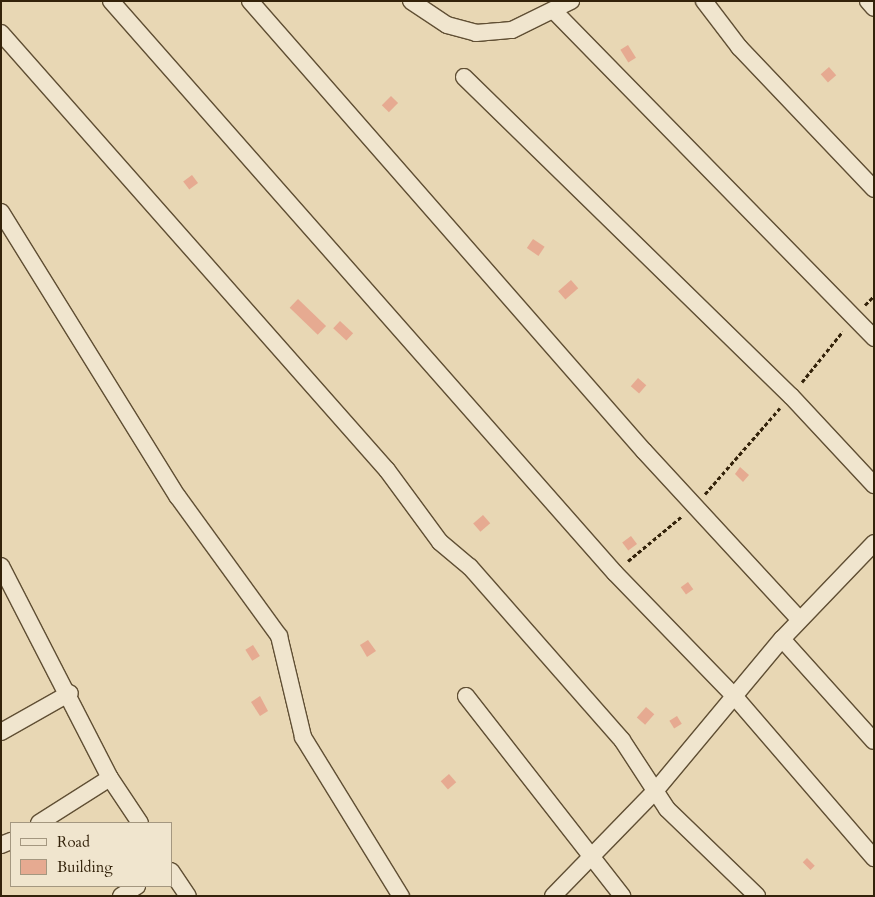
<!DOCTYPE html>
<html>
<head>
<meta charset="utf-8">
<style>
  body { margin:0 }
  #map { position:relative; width:875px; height:897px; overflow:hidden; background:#e8d7b4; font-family:Cardo,serif }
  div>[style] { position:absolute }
  .building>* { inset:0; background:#e6aa91; transform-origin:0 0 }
  .path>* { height:3px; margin-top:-1.5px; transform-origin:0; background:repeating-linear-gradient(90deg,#33220a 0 4px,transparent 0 6.5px) }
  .roads { filter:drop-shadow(1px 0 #604f34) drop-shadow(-1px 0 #604f34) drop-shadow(0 1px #604f34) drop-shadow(0 -1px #604f34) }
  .minor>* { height:16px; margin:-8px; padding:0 8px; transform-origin:8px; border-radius:8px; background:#f0e5ce }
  span { translate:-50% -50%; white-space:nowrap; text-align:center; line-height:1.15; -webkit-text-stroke:5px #f0e5ce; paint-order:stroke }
  .frame { position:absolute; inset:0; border:2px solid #33220a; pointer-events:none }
  .legend { position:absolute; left:10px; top:822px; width:162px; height:65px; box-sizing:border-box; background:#f0e5ce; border:1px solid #a49780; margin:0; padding:6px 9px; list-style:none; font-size:15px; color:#33220a }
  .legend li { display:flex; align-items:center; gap:10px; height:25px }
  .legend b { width:25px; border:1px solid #a49780 }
</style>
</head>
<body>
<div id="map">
  <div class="building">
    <div style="left:628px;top:45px;width:15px;height:9px;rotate:58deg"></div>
    <div style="left:829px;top:67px;width:11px;height:11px;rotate:49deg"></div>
    <div style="left:391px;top:96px;width:10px;height:13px;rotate:45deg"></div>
    <div style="left:192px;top:175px;width:10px;height:11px;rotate:53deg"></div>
    <div style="left:533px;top:239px;width:14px;height:11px;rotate:34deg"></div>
    <div style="left:571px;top:280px;width:11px;height:17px;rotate:49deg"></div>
    <div style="left:298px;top:299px;width:39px;height:12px;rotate:44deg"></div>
    <div style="left:340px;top:321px;width:18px;height:10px;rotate:43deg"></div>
    <div style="left:638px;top:378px;width:11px;height:11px;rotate:41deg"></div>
    <div style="clip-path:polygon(740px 467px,749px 475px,743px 482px,735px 474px)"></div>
    <div style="left:483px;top:515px;width:11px;height:13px;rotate:49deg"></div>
    <div style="left:631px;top:536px;width:10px;height:11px;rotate:53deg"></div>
    <div style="left:688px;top:582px;width:9px;height:9px;rotate:54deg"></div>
    <div style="clip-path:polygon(368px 640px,376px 651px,367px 657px,360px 645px)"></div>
    <div style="left:253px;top:645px;width:13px;height:9px;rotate:58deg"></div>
    <div style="clip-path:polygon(260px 696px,268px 711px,260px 716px,251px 702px)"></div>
    <div style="left:646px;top:707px;width:11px;height:14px;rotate:41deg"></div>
    <div style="left:677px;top:716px;width:9px;height:9px;rotate:58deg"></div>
    <div style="left:449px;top:774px;width:11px;height:11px;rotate:49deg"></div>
    <div style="left:807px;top:858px;width:11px;height:6px;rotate:45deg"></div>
  </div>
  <div class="path">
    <div style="left:865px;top:305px;width:13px;rotate:-45deg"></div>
    <div style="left:802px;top:382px;width:65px;rotate:-51.2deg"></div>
    <div style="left:705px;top:494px;width:114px;rotate:-48.9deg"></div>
    <div style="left:628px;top:561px;width:69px;rotate:-39.7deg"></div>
  </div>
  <div class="roads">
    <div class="minor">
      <div style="left:111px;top:1px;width:762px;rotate:48.62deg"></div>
      <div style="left:615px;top:573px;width:173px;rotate:45.9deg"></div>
      <div style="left:735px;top:697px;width:213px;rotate:49.2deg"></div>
      <div style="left:250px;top:1px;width:598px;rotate:48.8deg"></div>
      <div style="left:644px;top:451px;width:229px;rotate:47.3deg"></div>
      <div style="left:411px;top:1px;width:43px;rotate:33.7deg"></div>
      <div style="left:447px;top:25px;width:30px;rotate:15deg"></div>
      <div style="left:476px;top:33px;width:36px;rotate:-5deg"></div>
      <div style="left:512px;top:30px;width:66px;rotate:-26.2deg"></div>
      <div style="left:704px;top:1px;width:58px;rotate:52.7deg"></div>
      <div style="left:739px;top:47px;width:196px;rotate:46.4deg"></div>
      <div style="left:868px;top:1px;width:9px;rotate:49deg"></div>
      <div style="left:554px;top:11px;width:458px;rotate:45.6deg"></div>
      <div style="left:1px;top:33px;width:583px;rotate:48.55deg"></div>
      <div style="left:387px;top:470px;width:89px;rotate:53.6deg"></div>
      <div style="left:440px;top:542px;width:39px;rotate:40deg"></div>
      <div style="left:470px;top:567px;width:230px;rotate:48.7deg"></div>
      <div style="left:622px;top:740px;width:82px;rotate:56.9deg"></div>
      <div style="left:667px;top:809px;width:125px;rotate:44deg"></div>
      <div style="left:464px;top:77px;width:457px;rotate:44.3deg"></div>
      <div style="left:791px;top:396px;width:122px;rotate:47deg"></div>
      <div style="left:1px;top:212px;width:335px;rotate:58.2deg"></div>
      <div style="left:178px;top:497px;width:172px;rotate:54deg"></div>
      <div style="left:279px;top:636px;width:104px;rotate:76.6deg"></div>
      <div style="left:303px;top:737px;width:187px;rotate:58.4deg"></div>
      <div style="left:1px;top:566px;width:238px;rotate:62.8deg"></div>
      <div style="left:110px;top:778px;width:54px;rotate:56.3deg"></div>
      <div style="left:782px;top:639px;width:137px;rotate:48deg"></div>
      <div style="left:466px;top:696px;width:254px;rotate:52deg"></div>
      <div style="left:1px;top:732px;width:79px;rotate:-29.5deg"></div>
      <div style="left:39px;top:823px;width:84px;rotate:-32.4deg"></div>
      <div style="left:1px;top:845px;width:11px;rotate:-22deg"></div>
      <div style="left:171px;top:871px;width:30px;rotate:56deg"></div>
      <div style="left:121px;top:896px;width:19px;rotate:-32deg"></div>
      <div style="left:553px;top:896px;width:148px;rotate:-45.8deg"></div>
      <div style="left:656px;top:790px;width:197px;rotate:-50.2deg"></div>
      <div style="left:782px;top:639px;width:133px;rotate:-46.2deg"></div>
    </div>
  </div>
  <div class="frame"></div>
  <ul class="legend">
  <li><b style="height:6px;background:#f0e5ce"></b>Road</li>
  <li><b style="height:14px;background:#e6aa91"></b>Building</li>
  </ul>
</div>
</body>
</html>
